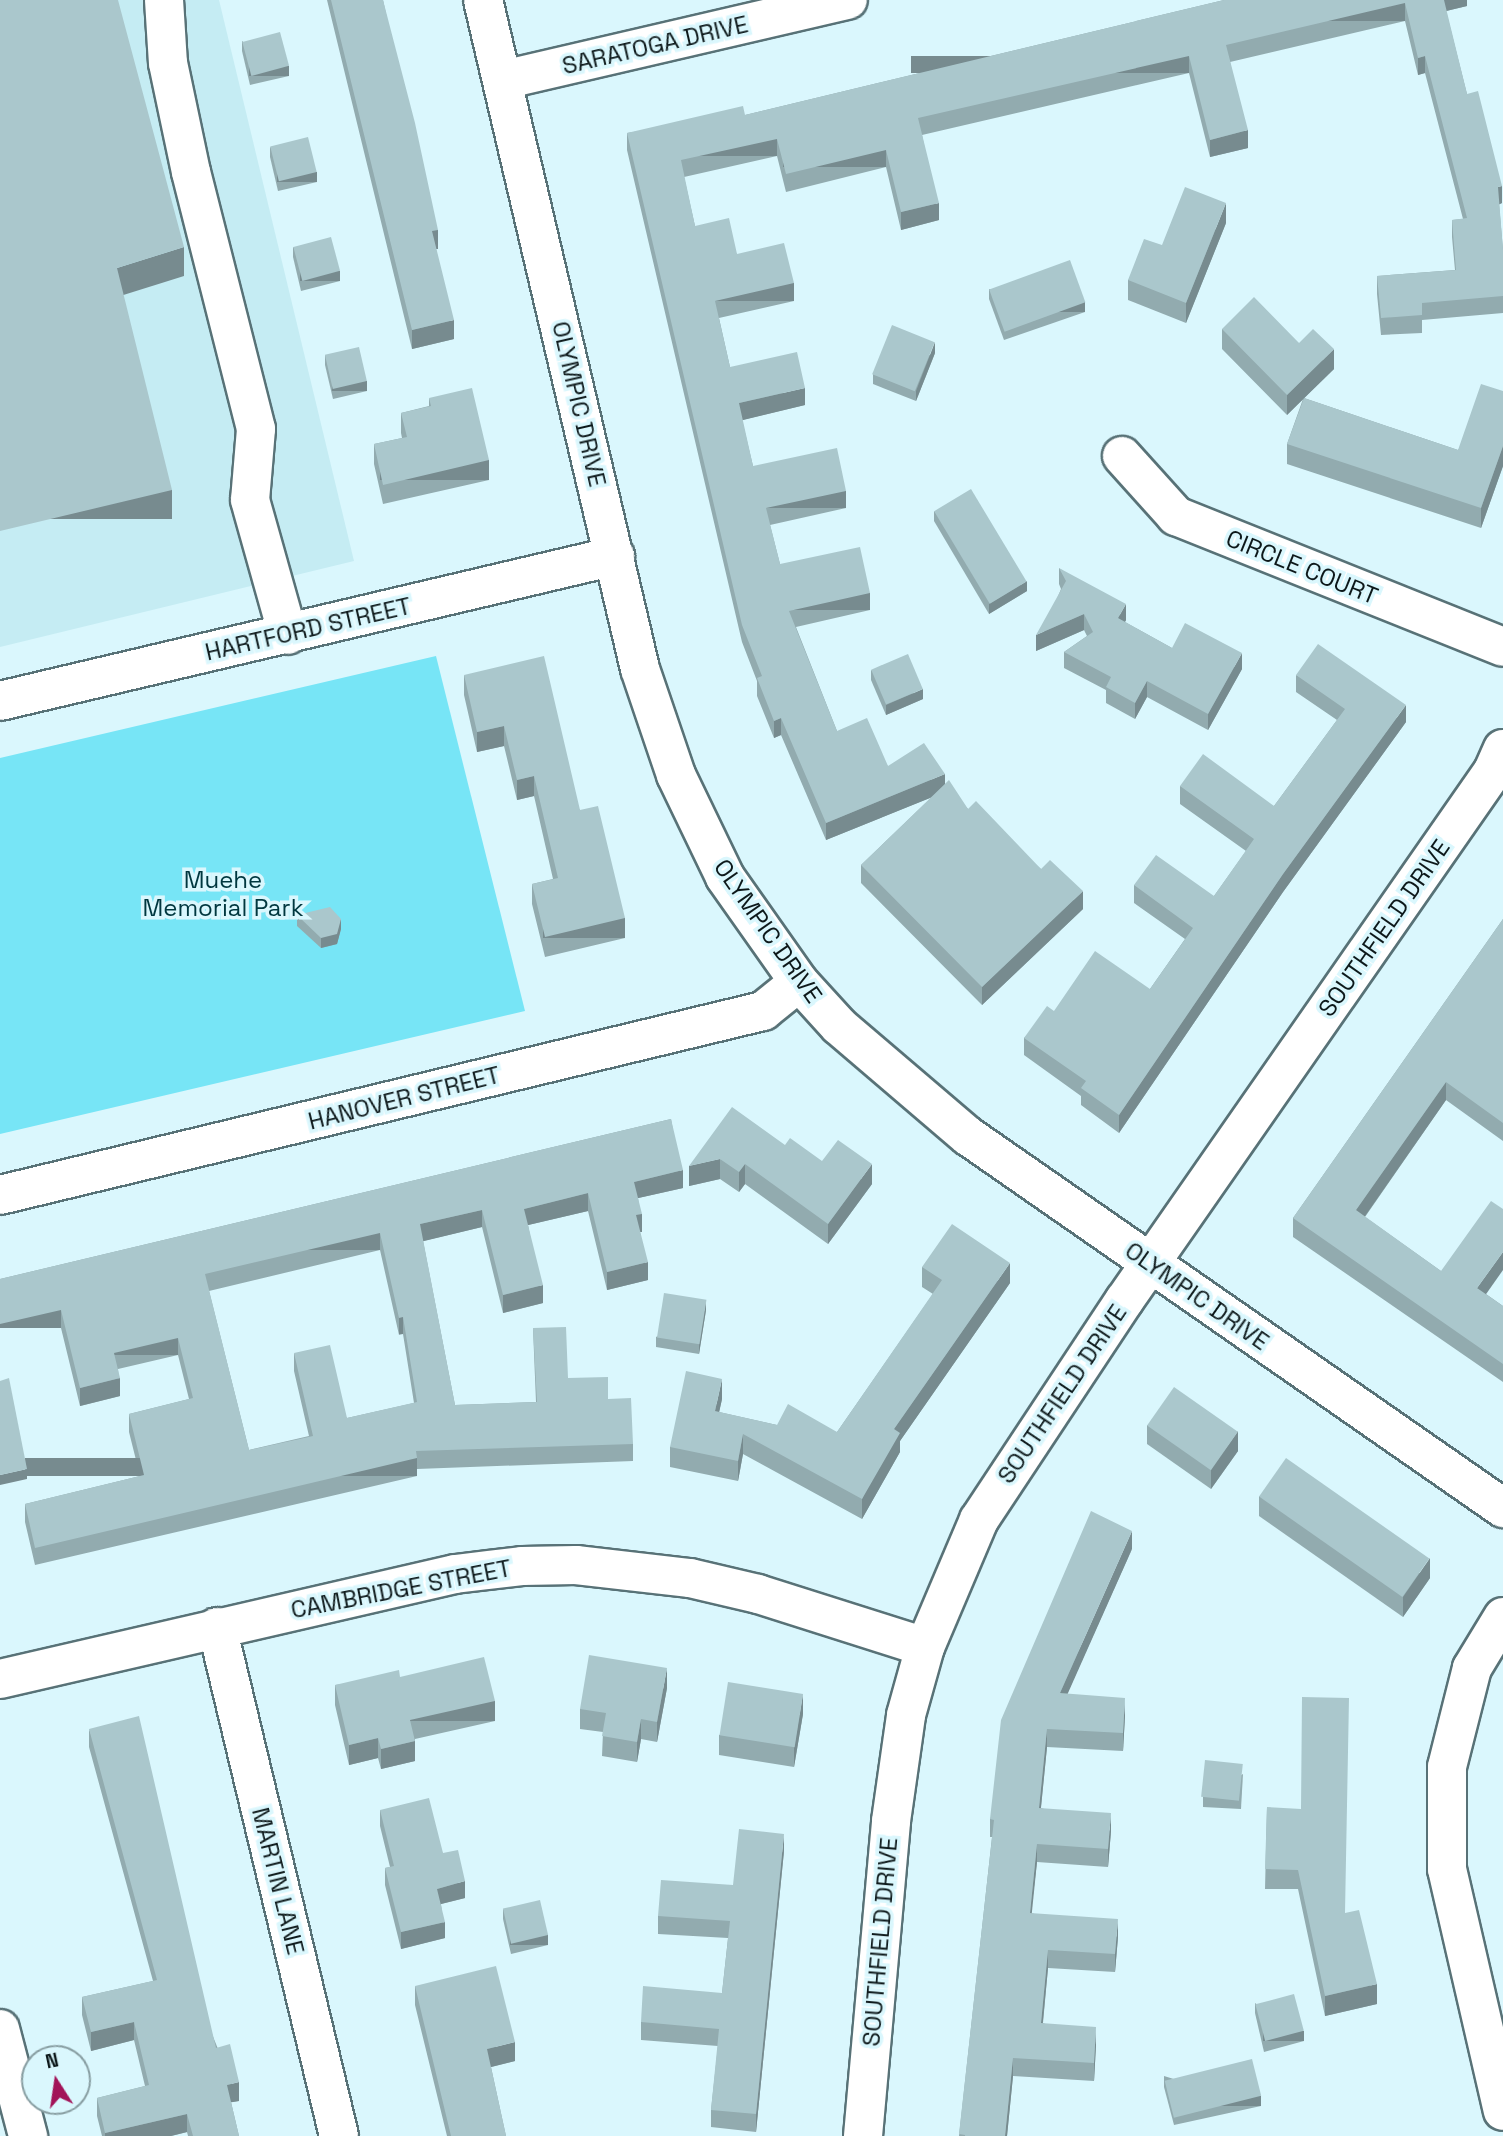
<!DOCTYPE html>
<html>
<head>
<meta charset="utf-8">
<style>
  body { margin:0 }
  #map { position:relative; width:1503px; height:2136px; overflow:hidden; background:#daf7fd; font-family:"Space Grotesk",sans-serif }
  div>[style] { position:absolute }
  .built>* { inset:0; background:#c5ecf3 }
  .green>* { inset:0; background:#77e5f6 }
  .roads { filter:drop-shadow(2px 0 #587277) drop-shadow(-2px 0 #587277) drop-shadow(0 2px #587277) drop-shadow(0 -2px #587277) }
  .minor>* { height:38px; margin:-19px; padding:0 19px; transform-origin:19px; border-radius:19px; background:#fff }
  .wall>* { inset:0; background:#92abaf }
  .shaded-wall>* { inset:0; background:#778b8f; transform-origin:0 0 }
  .building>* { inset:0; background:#aac7cc; transform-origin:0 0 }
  span { translate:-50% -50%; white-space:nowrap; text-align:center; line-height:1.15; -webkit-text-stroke:7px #daf7fd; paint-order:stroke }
  .street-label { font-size:24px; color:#0d181a }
  .park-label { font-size:24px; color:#00373f }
  .north { position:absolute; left:21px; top:2045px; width:70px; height:70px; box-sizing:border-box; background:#daf7fd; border:2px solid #889ea2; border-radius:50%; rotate:348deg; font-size:19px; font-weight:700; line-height:28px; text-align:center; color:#0d181a }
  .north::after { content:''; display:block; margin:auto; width:24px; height:32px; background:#a21358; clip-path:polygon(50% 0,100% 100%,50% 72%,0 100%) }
</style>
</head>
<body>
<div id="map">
  <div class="built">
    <div style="clip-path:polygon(0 0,219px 0,354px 561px,0 647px)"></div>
  </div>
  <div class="green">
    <div style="clip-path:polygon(436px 656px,525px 1011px,0 1134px,0 758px)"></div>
  </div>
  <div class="roads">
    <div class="minor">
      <div style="left:164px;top:0;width:63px;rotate:86.4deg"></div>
      <div style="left:168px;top:63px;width:111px;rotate:78.1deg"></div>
      <div style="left:191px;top:172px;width:265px;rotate:75.8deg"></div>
      <div style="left:256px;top:429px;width:71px;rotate:94.8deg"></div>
      <div style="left:250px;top:500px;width:140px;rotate:74.3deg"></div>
      <div style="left:483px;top:0;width:687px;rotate:76.79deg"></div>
      <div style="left:640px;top:669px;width:112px;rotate:71.2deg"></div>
      <div style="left:676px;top:775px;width:113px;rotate:64.3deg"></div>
      <div style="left:725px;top:877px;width:128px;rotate:54.8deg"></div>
      <div style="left:799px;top:982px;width:59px;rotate:47.7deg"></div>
      <div style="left:839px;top:1026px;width:170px;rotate:40.5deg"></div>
      <div style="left:968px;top:1136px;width:652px;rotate:34.81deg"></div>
      <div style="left:503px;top:80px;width:354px;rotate:-13.1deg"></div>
      <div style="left:1122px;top:456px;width:81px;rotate:48deg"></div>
      <div style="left:1176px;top:516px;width:352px;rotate:21.8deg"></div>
      <div style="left:0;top:701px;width:632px;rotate:-13.27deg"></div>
      <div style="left:0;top:1195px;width:785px;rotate:-13.56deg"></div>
      <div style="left:763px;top:1011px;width:46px;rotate:-38.9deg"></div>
      <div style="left:1503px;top:1617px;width:60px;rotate:121.3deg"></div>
      <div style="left:1472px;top:1668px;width:102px;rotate:104.2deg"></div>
      <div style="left:1447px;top:1767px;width:102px;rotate:90deg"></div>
      <div style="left:1447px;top:1869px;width:248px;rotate:77deg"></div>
      <div style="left:217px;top:1627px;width:523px;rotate:76.52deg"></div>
      <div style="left:0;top:1679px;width:467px;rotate:-13deg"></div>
      <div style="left:455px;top:1574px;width:67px;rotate:-6.8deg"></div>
      <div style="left:522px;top:1566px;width:54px;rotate:-1.1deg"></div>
      <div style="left:576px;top:1565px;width:115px;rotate:6.5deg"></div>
      <div style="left:690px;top:1578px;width:70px;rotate:13.2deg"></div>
      <div style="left:758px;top:1594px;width:175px;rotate:17.6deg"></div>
      <div style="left:0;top:2029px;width:111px;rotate:75.3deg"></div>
      <div style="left:863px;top:2136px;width:316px;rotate:-84.9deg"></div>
      <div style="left:891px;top:1821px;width:107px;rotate:-81.9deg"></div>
      <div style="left:906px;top:1715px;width:71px;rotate:-74.4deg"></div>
      <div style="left:925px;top:1647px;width:138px;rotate:-67deg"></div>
      <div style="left:979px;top:1520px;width:263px;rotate:-56.5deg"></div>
      <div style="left:1124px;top:1301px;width:646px;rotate:-55.15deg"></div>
      <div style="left:1493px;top:771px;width:24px;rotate:-66deg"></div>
    </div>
  </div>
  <div class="wall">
    <div style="clip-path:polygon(327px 0,383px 0,438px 249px,436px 249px,454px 339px,412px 349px)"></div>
    <div style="clip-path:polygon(1224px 0,1467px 0,1467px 6px,1446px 11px,1467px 94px,1502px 203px,1499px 204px,1503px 250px,1503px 313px,1422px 320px,1422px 333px,1381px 335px,1377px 294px,1377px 276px,1455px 270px,1452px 237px,1452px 220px,1463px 219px,1425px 73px,1418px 75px,1405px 21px,1230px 62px,1248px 148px,1210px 157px,1189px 73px,922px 135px,939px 220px,901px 230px,886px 167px,786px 192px,777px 156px,684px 177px,695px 226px,737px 254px,794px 301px,719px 318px,730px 367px,805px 405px,742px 420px,753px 466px,846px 508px,770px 525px,780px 564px,870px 610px,796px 627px,837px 731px,888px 766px,945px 784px,968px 809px,1041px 869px,1083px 909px,982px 1005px,861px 883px,861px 865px,932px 797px,826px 840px,781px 735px,774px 738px,757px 696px,757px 681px,742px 642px,627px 150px,627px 133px,745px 115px)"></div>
    <div style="clip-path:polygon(242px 41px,289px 76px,250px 85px,242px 51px)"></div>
    <div style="clip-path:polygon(270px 147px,317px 182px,278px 191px,270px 157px)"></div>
    <div style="clip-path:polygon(1226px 223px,1186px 323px,1128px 300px,1128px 280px)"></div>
    <div style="clip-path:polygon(293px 247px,340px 281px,301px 291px,293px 257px)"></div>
    <div style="clip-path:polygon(989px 289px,1085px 312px,1004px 340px,989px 299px)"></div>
    <div style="clip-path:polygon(1222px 329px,1299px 343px,1334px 369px,1304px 398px,1458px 450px,1503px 391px,1503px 466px,1481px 528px,1287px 464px,1287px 444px,1303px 399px,1287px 415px,1222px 349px)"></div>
    <div style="clip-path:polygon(935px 353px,916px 401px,873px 384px,873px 374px)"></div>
    <div style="clip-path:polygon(325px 355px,367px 391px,333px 399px,325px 365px)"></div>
    <div style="clip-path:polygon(429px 398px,489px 480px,383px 504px,374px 464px,374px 444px,402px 438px,401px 433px,401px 413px,429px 406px)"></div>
    <div style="clip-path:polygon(934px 511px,1027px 591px,989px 614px,934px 521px)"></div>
    <div style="clip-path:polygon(1059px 568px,1126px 620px,1125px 622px,1172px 648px,1242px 669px,1208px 730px,1147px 697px,1135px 719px,1106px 703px,1106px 690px,1064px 668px,1064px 652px,1087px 636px,1084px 630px,1036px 651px,1061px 589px,1059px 584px)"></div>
    <div style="clip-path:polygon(871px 670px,923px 699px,886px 715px,871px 680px)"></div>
    <div style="clip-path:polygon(464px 675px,580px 810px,625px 938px,545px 957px,532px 904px,532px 884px,553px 879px,534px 796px,517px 800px,504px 746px,477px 752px,464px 695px)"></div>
    <div style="clip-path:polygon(1296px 675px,1406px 722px,1283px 892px,1119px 1133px,1081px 1105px,1081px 1096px,1024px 1055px,1024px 1038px,1054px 1011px,1150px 989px,1185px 939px,1134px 903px,1134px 885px,1214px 896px,1246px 851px,1180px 804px,1180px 786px,1274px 806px,1337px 720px,1296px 692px)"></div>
    <div style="clip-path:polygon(297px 915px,341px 929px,337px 944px,321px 948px,297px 926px)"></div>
    <div style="clip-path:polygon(1503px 919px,1503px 1141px,1446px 1100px,1365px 1217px,1441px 1271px,1486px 1294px,1503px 1306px,1503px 1382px,1293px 1237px,1293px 1218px)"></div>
    <div style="clip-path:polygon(evenodd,671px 1119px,683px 1188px,638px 1198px,642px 1232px,640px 1232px,648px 1280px,607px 1290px,588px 1211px,528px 1225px,543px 1303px,503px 1313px,482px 1227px,423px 1241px,455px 1405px,536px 1402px,533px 1328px,568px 1378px,608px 1399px,633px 1444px,633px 1461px,417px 1469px,417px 1476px,35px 1565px,25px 1522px,25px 1504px,140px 1476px,129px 1432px,129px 1414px,189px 1399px,178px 1355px,118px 1369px,120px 1396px,80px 1406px,61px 1328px,0 1279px,671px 1119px,380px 1250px,399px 1335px,403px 1334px,414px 1403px,347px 1418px,294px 1353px,294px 1371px,309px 1436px,249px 1450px,209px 1291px,380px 1250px)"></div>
    <div style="clip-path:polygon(785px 1145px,872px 1184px,828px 1244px,745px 1184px,739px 1192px,720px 1179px,689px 1186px,689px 1166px)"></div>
    <div style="clip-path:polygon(922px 1267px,1010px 1283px,900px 1441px,900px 1452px,862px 1519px,743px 1454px,738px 1481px,670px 1467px,670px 1447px,722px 1399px,719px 1412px,777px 1425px,837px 1432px,933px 1294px,922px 1287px)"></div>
    <div style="clip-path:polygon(706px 1310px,699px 1354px,656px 1347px,656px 1337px)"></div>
    <div style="clip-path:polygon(1147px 1425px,1238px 1451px,1211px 1489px,1147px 1444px)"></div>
    <div style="clip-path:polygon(1259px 1496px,1430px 1578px,1403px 1617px,1259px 1516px)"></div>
    <div style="clip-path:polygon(1132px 1549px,1067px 1694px,1125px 1716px,1123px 1751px,1047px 1747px,1041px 1808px,1111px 1831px,1108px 1867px,1037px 1862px,1031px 1913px,1118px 1937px,1115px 1972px,1048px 1968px,1043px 2023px,1096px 2045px,1094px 2081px,1013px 2076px,1007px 2136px,959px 2136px,992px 1837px,990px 1837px,990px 1819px)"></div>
    <div style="clip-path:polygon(400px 1677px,495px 1721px,415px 1739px,415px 1761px,381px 1769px,378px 1758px,349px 1765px,335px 1705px,335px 1685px)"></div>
    <div style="clip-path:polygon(667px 1688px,657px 1742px,641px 1739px,637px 1762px,602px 1756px,603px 1732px,580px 1729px,580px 1709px)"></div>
    <div style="clip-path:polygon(803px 1714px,794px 1767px,719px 1755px,719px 1735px)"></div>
    <div style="clip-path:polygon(89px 1729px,239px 2101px,231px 2102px,239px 2136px,188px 2136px,187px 2132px,171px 2136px,102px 2136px,97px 2116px,97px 2098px,145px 2086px,134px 2040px,91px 2051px,82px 2015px,82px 1997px,153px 1981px,89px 1747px)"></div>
    <div style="clip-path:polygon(1243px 1774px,1241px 1809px,1203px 1807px,1203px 1797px)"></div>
    <div style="clip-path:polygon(1267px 1807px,1345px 1913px,1377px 2004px,1325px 2016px,1298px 1889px,1265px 1889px)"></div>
    <div style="clip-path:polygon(380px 1810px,443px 1853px,465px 1898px,441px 1904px,445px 1938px,401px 1949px,385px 1885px,385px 1868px,390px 1867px,380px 1826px)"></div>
    <div style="clip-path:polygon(784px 1851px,756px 2132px,711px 2127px,711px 2110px,718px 2046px,641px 2040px,641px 2022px,722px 1993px,728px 1938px,658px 1934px,658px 1916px,733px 1885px)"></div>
    <div style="clip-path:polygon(503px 1909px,548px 1945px,511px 1954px,503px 1919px)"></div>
    <div style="clip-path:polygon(415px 1986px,515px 2061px,491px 2067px,506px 2136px,447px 2136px,415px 2005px)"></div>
    <div style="clip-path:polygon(1255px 2003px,1304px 2041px,1264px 2052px,1255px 2013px)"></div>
    <div style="clip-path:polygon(1164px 2076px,1261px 2106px,1174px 2125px,1164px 2087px)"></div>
  </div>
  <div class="shaded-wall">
    <div style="clip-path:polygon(1442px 0,1467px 0,1467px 6px,1442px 12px)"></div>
    <div style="left:1405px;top:3px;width:18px;height:184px;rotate:90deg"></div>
    <div style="left:1189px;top:56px;width:17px;height:278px;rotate:90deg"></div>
    <div style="clip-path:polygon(1425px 56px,1425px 73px,1418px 75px,1418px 58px)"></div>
    <div style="left:289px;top:66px;width:10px;height:40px;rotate:90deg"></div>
    <div style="clip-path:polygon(1248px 130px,1248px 148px,1210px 157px,1210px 140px)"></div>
    <div style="left:777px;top:139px;width:17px;height:98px;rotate:90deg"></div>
    <div style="left:886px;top:150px;width:17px;height:103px;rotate:90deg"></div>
    <div style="left:317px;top:172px;width:10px;height:40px;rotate:90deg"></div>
    <div style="clip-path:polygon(1502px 186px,1502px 203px,1498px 205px,1498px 187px)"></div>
    <div style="clip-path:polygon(939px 203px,939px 220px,901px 230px,901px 212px)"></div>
    <div style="clip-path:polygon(1226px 203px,1226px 223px,1186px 323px,1186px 303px)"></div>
    <div style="left:438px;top:230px;width:19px;height:6px;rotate:90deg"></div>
    <div style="clip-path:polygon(184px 247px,184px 276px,117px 297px,117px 268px)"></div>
    <div style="left:340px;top:271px;width:10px;height:40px;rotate:90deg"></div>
    <div style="left:794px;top:283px;width:18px;height:81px;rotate:90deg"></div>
    <div style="left:1085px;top:302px;width:10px;height:86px;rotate:90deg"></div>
    <div style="clip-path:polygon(454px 320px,454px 339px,412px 349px,412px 330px)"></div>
    <div style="clip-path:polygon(935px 342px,935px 353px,916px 401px,916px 391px)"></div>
    <div style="clip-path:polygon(1334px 349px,1334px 369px,1287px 415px,1287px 395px)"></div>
    <div style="left:367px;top:381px;width:10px;height:35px;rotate:90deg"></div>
    <div style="clip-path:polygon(805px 388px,805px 405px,739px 421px,739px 403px)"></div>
    <div style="clip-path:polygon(1503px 446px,1503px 466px,1481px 528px,1481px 508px)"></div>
    <div style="left:489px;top:460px;width:20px;height:109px;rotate:90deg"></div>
    <div style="left:172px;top:490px;width:29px;height:177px;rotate:90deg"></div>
    <div style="left:846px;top:491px;width:17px;height:82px;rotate:90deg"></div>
    <div style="clip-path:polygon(1027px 581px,1027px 591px,989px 614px,989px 604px)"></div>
    <div style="left:870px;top:593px;width:17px;height:83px;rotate:90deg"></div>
    <div style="clip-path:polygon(1126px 604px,1126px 620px,1118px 634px,1118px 618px)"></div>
    <div style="clip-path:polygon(1084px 614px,1084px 630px,1036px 651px,1036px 635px)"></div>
    <div style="clip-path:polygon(1242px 653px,1242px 669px,1208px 730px,1208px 714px)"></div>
    <div style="clip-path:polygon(1147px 681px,1147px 697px,1135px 719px,1135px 703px)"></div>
    <div style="clip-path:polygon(923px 689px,923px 699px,886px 715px,886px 705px)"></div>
    <div style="clip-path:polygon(1406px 705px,1406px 722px,1283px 892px,1119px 1133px,1119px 1115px,1283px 874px)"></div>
    <div style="clip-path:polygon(781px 718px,781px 735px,774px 738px,774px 721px)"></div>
    <div style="clip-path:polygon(504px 726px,504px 746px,477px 752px,477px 732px)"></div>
    <div style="clip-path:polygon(945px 774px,945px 792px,826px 840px,826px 823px)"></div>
    <div style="clip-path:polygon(534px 776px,534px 796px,517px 800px,517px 780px)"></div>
    <div style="clip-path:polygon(1083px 891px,1083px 909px,982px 1005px,982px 987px)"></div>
    <div style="left:625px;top:918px;width:20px;height:82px;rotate:90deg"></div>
    <div style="clip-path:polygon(341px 919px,341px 929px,337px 944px,321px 948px,321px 938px)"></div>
    <div style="clip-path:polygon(1446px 1082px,1446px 1100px,1356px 1229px,1356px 1210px)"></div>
    <div style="clip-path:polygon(720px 1159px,720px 1179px,689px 1186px,689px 1166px)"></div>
    <div style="clip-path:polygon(745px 1164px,745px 1184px,739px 1192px,739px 1172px)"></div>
    <div style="clip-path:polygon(872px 1164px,872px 1184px,828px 1244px,828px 1224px)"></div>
    <div style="clip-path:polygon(683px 1170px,683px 1188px,634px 1199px,634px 1182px)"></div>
    <div style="clip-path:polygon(588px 1193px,588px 1211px,524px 1226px,524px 1209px)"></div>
    <div style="clip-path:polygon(482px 1210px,482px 1227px,420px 1242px,420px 1224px)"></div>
    <div style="left:642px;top:1214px;width:18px;height:6px;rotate:90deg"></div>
    <div style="left:380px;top:1233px;width:17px;height:180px;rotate:90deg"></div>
    <div style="clip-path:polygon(1503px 1252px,1503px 1270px,1477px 1307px,1477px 1288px)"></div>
    <div style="clip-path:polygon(648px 1262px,648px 1280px,607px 1290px,607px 1272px)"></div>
    <div style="clip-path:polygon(1010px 1263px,1010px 1283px,900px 1441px,900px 1452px,862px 1519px,862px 1499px,894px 1429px)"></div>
    <div style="clip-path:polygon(543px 1285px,543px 1303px,503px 1313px,503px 1295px)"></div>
    <div style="clip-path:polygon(706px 1300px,706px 1310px,699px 1354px,699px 1344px)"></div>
    <div style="left:61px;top:1310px;width:18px;height:63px;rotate:90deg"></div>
    <div style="left:403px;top:1317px;width:17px;height:4px;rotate:90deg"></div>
    <div style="left:178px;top:1338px;width:17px;height:66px;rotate:90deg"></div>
    <div style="clip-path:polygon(120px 1378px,120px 1396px,80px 1406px,80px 1388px)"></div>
    <div style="clip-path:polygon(722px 1379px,722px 1399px,715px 1431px,715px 1411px)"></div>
    <div style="clip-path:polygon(1238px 1431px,1238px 1451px,1211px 1489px,1211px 1469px)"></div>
    <div style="clip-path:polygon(743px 1434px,743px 1454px,738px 1481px,738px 1461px)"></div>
    <div style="left:417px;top:1458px;width:18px;height:392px;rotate:90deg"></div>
    <div style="clip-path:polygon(27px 1469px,27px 1479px,0 1485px,0 1475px)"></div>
    <div style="clip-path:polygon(1132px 1531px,1132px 1549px,1060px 1711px,1060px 1693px)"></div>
    <div style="clip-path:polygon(1430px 1558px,1430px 1578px,1403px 1617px,1403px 1597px)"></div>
    <div style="clip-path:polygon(667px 1668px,667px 1688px,657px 1742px,657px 1722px)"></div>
    <div style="clip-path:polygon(803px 1694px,803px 1714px,794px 1767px,794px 1748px)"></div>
    <div style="clip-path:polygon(1125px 1698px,1125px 1716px,1123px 1751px,1123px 1733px)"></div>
    <div style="left:495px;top:1701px;width:20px;height:87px;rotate:90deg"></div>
    <div style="clip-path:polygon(641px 1719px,641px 1739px,637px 1762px,637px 1742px)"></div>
    <div style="clip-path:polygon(1047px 1729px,1047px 1747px,1039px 1826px,1039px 1808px)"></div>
    <div style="clip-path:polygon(378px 1738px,378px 1758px,349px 1765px,349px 1745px)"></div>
    <div style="clip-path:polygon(415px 1741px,415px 1761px,381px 1769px,381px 1749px)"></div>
    <div style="clip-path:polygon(1111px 1813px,1111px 1831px,1108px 1867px,1108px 1849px)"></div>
    <div style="clip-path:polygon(784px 1834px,784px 1851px,756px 2132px,756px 2114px)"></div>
    <div style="clip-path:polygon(1037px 1844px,1037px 1862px,1030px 1931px,1030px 1913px)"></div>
    <div style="clip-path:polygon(465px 1881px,465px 1898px,437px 1905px,437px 1889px)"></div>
    <div style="clip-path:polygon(1118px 1919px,1118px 1937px,1115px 1972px,1115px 1954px)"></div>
    <div style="clip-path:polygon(445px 1922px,445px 1938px,401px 1949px,401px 1932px)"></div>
    <div style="left:548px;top:1935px;width:10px;height:38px;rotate:90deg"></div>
    <div style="clip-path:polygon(1048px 1950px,1048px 1968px,1041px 2041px,1041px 2023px)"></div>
    <div style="clip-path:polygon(1377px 1984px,1377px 2004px,1325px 2016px,1325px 1996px)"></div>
    <div style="clip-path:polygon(134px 2022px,134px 2040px,91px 2051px,91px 2032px)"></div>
    <div style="clip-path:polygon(1096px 2027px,1096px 2045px,1094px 2081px,1094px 2063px)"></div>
    <div style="left:1304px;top:2031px;width:10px;height:41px;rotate:90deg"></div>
    <div style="clip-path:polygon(515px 2042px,515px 2061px,487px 2068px,487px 2049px)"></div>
    <div style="clip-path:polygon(1013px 2058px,1013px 2076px,1007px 2136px,1005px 2136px)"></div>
    <div style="clip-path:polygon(239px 2082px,239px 2101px,227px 2103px,227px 2085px)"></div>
    <div style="left:1261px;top:2096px;width:10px;height:89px;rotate:90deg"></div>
    <div style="clip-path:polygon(187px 2114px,187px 2132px,171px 2136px,105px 2136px,105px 2133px)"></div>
  </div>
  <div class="building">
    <div style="clip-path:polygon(0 0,118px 0,184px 247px,117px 268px,172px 490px,0 531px)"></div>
    <div style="clip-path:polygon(331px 0,383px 0,415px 123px,438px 230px,432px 231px,454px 320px,412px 330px)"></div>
    <div style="clip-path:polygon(1224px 0,1444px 0,1467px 94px,1478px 91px,1502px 186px,1498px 187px,1503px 250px,1503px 296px,1422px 303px,1422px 315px,1381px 318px,1377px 276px,1456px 270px,1452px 220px,1467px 218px,1425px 56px,1418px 58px,1405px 3px,1226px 45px,1248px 130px,1210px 140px,1189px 56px,918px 118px,939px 203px,901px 212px,886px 150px,786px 174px,777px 139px,681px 160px,695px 226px,729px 218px,737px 254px,784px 243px,794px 283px,715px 301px,730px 367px,797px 352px,805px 388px,739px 403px,753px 466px,837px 448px,846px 491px,766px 508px,780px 564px,860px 547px,870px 593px,789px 611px,837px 731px,867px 718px,888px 766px,924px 743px,945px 774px,826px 823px,781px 718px,774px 721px,757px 678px,762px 676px,742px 625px,627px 133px,743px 106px,745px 115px)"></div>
    <div style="left:280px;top:32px;width:35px;height:39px;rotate:75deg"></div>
    <div style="left:308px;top:137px;width:36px;height:39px;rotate:76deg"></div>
    <div style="clip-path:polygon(1185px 187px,1226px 203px,1186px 303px,1128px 280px,1144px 239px,1162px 245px)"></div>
    <div style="left:331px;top:237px;width:35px;height:39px;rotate:75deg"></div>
    <div style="left:1070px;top:260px;width:45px;height:86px;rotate:70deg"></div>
    <div style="clip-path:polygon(1254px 297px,1299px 343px,1313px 329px,1334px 349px,1287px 395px,1222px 329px)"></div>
    <div style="left:892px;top:325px;width:46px;height:53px;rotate:22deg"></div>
    <div style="left:359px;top:347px;width:35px;height:35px;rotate:77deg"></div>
    <div style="clip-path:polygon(1481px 384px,1503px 391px,1503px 446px,1481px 508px,1287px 444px,1304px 398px,1458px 450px)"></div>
    <div style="clip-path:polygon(472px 388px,489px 460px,383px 485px,374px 444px,407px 437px,401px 413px,431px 406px,429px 398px)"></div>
    <div style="left:971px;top:489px;width:108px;height:43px;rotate:59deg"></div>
    <div style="clip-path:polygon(1059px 568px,1126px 604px,1118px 618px,1172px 648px,1185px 623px,1242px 653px,1208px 714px,1147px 681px,1135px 703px,1106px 687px,1111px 677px,1064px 652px,1093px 632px,1084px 614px,1036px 635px,1066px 581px)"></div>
    <div style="clip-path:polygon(1318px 644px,1406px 705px,1283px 874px,1119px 1115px,1081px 1088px,1086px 1081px,1024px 1038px,1047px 1006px,1054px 1011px,1095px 951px,1150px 989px,1193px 928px,1134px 885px,1156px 855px,1214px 896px,1254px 839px,1180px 786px,1203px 754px,1274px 806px,1345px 709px,1296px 675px)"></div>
    <div style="left:908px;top:654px;width:38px;height:40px;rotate:67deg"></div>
    <div style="clip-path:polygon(544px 656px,580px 810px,598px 806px,625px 918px,545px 937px,532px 884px,558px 878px,534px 776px,517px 780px,504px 726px,477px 732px,464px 675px)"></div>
    <div style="clip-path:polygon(949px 780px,968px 809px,976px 801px,1041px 869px,1050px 860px,1083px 891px,982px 987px,861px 865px)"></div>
    <div style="clip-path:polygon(330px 907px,341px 919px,337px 934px,321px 938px,297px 915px)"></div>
    <div style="clip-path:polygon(1503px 919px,1503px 1123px,1446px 1082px,1356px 1210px,1441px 1271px,1491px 1201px,1503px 1209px,1503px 1252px,1477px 1288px,1503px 1306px,1503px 1364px,1293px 1218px)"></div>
    <div style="clip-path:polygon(732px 1107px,785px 1145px,790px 1138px,822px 1161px,838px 1140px,872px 1164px,828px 1224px,745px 1164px,739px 1172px,720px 1159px,689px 1166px)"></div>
    <div style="clip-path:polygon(evenodd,671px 1119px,683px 1170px,634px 1182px,642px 1214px,636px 1215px,648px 1262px,607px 1272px,588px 1193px,524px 1209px,543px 1285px,503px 1295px,482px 1210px,420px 1224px,455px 1405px,537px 1402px,533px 1328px,566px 1327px,568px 1378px,608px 1377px,608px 1399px,631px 1398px,633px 1444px,416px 1451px,417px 1458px,35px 1548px,25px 1504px,144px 1475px,129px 1414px,193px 1398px,178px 1338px,114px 1353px,120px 1378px,80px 1388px,61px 1310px,0 1324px,0 1279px,671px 1119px,380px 1233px,399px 1318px,403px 1317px,417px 1402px,347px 1418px,330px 1345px,294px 1353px,313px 1436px,249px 1450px,205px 1274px,380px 1233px)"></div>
    <div style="clip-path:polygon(952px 1224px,1010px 1263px,894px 1429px,900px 1433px,862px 1499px,743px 1434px,738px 1461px,670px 1447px,686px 1371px,722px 1379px,715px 1411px,777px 1425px,788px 1404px,837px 1432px,942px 1280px,922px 1267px)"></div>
    <div style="left:664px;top:1293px;width:43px;height:45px;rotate:9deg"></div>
    <div style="clip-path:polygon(9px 1378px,27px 1469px,0 1475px,0 1381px)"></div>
    <div style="left:1174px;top:1387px;width:78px;height:47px;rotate:35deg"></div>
    <div style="left:1286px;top:1458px;width:175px;height:47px;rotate:35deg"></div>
    <div style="clip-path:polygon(1091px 1511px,1132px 1531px,1060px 1693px,1125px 1698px,1123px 1733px,1047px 1729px,1039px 1808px,1111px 1813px,1108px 1849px,1037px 1844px,1030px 1913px,1118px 1919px,1115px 1954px,1048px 1950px,1041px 2023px,1096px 2027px,1094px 2063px,1013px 2058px,1005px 2136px,965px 2136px,965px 2135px,959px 2134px,994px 1820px,990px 1819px,1001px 1720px)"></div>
    <div style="clip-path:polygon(589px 1655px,667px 1668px,657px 1722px,641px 1719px,637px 1742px,602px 1736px,606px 1713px,580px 1709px)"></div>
    <div style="clip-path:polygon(484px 1657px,495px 1701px,410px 1720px,415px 1741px,381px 1749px,378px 1738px,349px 1745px,335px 1685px,399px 1670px,400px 1677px)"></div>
    <div style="left:728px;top:1682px;width:76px;height:54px;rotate:9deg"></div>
    <div style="clip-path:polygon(1302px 1697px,1349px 1698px,1345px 1913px,1359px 1910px,1377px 1984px,1325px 1996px,1298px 1870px,1265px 1869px,1267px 1807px,1301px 1809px)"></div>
    <div style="clip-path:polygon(139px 1716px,216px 2048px,230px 2044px,239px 2082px,227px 2085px,239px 2136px,193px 2136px,187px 2114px,105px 2133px,97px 2098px,149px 2085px,134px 2022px,91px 2032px,82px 1997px,157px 1980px,89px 1729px)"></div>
    <div style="left:1205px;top:1760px;width:38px;height:37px;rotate:6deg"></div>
    <div style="clip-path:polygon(429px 1798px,443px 1853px,458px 1850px,465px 1881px,437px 1889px,445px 1922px,401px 1932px,385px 1868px,394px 1866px,380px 1810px)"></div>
    <div style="clip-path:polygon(739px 1829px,784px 1834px,756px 2114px,711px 2110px,719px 2029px,641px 2022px,643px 1986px,722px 1993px,730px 1921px,658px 1916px,661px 1880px,733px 1885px)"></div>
    <div style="left:540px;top:1900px;width:36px;height:38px;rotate:77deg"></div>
    <div style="clip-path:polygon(496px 1966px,515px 2042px,487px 2049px,506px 2136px,451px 2136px,415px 1986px)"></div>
    <div style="left:1294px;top:1994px;width:38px;height:40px;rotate:75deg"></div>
    <div style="left:1252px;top:2059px;width:38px;height:90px;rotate:76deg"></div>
  </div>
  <div class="street-label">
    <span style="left:655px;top:45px;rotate:-13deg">SARATOGA DRIVE</span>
    <span style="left:579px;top:404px;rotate:77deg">OLYMPIC DRIVE</span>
    <span style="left:1302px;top:567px;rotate:22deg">CIRCLE COURT</span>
    <span style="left:308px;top:629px;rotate:-13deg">HARTFORD STREET</span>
    <span style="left:1384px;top:928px;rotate:-55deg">SOUTHFIELD DRIVE</span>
    <span style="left:768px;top:931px;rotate:55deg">OLYMPIC DRIVE</span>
    <span style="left:404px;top:1098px;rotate:-14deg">HANOVER STREET</span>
    <span style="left:1197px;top:1296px;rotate:35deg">OLYMPIC DRIVE</span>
    <span style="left:1062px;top:1394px;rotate:-56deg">SOUTHFIELD DRIVE</span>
    <span style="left:401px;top:1589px;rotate:-11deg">CAMBRIDGE STREET</span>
    <span style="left:278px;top:1881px;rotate:76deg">MARTIN LANE</span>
    <span style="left:880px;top:1942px;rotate:-85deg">SOUTHFIELD DRIVE</span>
  </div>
  <div class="park-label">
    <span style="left:223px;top:894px">Muehe<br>Memorial Park</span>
  </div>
  <div class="north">N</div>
</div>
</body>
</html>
